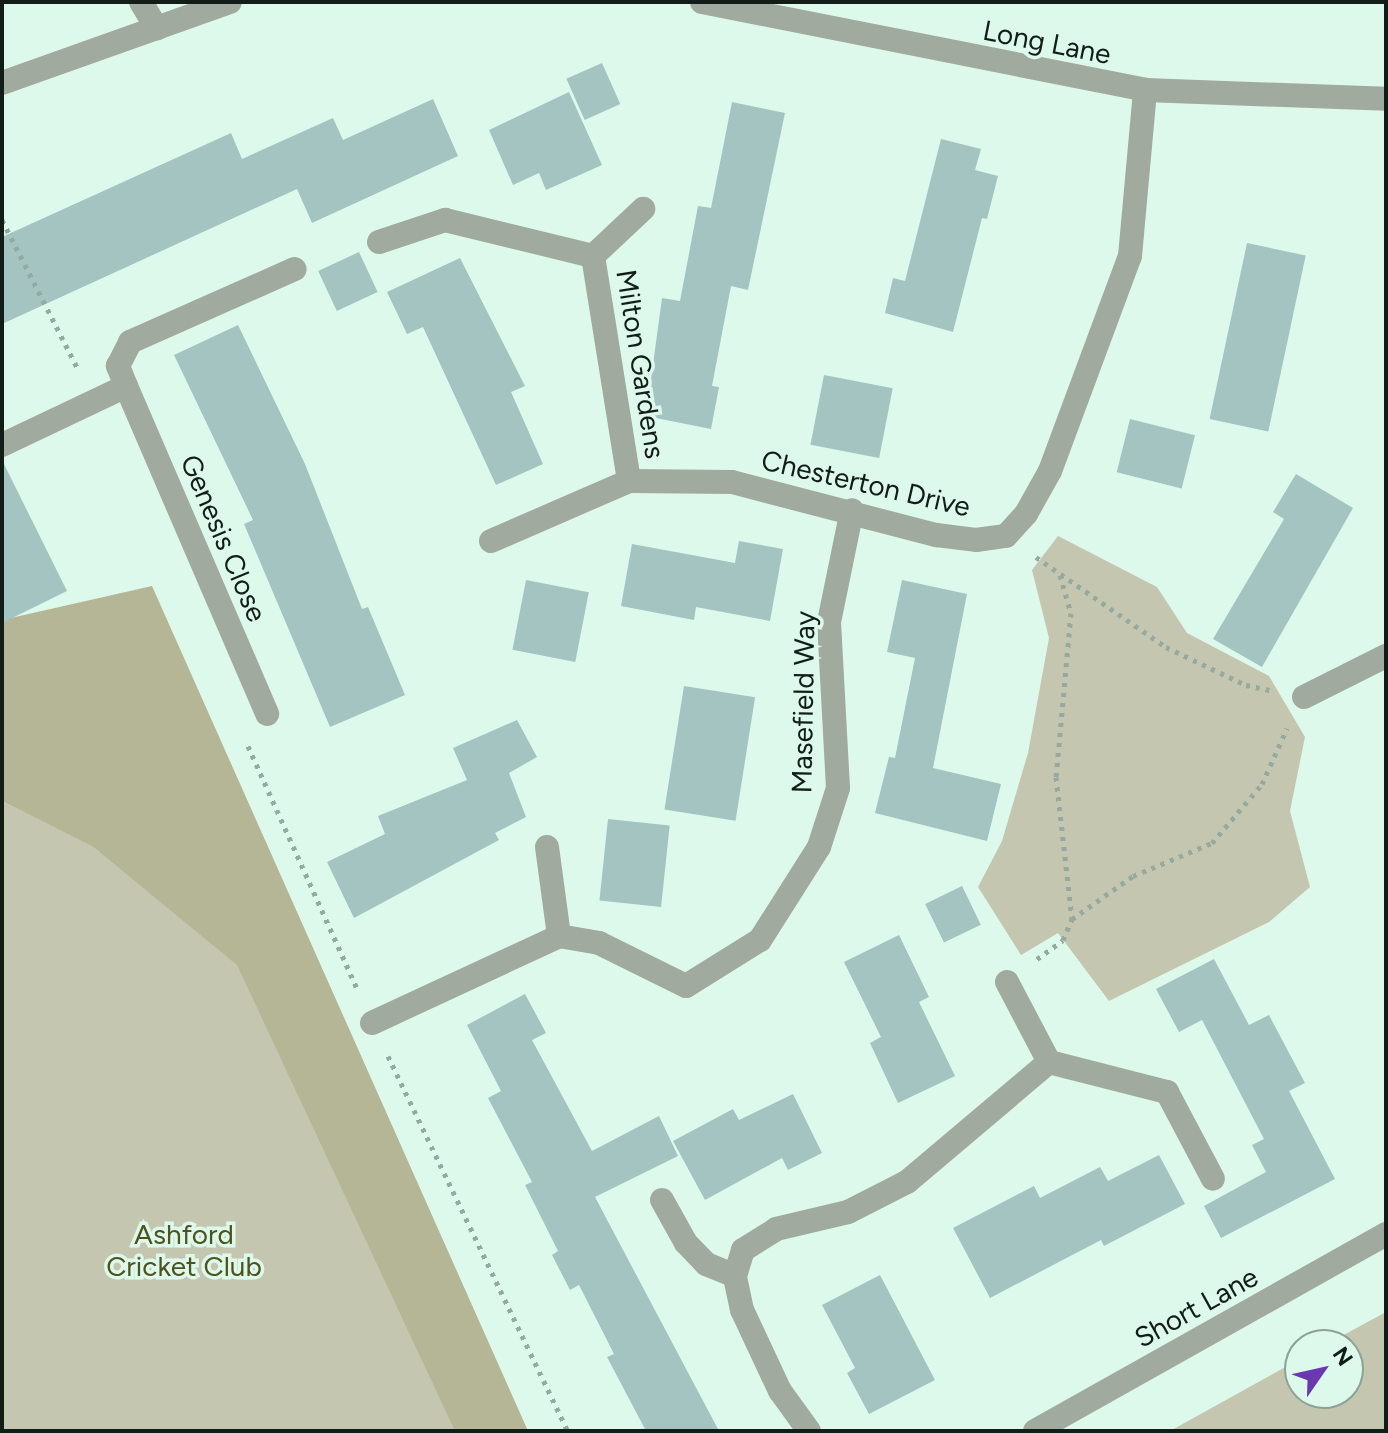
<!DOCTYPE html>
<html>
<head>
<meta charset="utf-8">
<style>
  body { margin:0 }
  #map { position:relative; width:1388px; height:1433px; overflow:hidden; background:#ddf9eb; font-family:Figtree,sans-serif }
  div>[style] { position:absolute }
  .green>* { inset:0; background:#c4c6af }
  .forest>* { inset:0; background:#b5b695 }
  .building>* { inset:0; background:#a3c4c1; transform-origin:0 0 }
  .path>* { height:5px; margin-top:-2.5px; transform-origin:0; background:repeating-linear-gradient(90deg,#94a99f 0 4px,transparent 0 10px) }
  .minor>* { height:24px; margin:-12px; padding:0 12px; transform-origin:12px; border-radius:12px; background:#a1aa9e }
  span { translate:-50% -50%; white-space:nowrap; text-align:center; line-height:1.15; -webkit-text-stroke:7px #ddf9eb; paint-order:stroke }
  .street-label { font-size:28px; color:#131d18 }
  .park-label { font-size:28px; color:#51521b }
  .frame { position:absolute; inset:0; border:4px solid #131d18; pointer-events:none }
  .north { position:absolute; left:1284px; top:1329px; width:80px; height:80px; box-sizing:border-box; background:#ddf9eb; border:2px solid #8ca197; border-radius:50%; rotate:56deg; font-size:22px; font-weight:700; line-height:32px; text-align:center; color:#131d18 }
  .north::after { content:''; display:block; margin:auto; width:28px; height:36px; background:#6a38b0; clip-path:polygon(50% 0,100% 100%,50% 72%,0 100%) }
</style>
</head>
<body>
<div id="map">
  <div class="green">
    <div style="clip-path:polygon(1058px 536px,1157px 587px,1187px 633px,1269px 676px,1305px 737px,1290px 811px,1310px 887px,1269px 922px,1109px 1001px,1058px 933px,1021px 955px,978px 887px,1002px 841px,1028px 753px,1049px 638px,1032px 570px)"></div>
    <div style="clip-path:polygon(2px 801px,93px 847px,238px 965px,481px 1431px,2px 1431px)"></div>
    <div style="clip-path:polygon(1386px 1312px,1386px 1431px,1170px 1431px,1300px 1359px,1300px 1393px,1348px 1393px,1348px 1345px,1325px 1345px)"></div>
  </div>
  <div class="forest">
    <div style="clip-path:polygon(152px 586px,528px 1431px,455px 1431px,237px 965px,93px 847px,2px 801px,2px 620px)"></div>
  </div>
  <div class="building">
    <div style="left:602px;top:63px;width:45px;height:39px;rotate:66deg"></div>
    <div style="clip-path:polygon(569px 92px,602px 165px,546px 190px,539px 173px,513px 185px,489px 130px)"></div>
    <div style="clip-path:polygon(433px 99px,458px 156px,312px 223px,297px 189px,2px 324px,2px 237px,231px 133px,242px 159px,333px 118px,343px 140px)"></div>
    <div style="clip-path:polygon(732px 102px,785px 113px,748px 290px,731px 286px,712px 386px,719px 387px,711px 429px,646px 416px,662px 298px,680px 301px,698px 206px,711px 208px)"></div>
    <div style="clip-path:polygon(941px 139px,981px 149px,975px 170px,998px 176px,987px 219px,982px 218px,953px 332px,885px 313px,893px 278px,905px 281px)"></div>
    <div style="left:1247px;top:243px;width:60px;height:180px;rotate:12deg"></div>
    <div style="left:359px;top:252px;width:44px;height:45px;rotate:65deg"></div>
    <div style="clip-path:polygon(460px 258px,525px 386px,511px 392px,543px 464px,496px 485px,423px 327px,407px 334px,387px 292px)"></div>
    <div style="clip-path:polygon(238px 325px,305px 464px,362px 609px,368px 607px,405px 695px,330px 727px,244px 524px,253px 520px,174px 355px)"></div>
    <div style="left:824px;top:375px;width:70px;height:71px;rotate:11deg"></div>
    <div style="left:1130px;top:419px;width:67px;height:55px;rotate:14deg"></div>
    <div style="clip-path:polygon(2px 460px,67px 591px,2px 623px)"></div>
    <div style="clip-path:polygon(1296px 474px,1353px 508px,1262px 667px,1213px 639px,1284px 519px,1273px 512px)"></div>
    <div style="clip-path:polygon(739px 541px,783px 549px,770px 621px,696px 607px,694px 620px,621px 606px,632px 544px,735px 563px)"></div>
    <div style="left:526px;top:580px;width:64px;height:71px;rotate:11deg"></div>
    <div style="clip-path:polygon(902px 580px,967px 594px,933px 768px,1001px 784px,987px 841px,875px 813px,889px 757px,895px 758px,915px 658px,887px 652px)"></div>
    <div style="left:684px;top:686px;width:72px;height:125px;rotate:9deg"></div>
    <div style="clip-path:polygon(517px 720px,537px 757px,509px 773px,526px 817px,495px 833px,499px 840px,354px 918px,327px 862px,385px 834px,378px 816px,467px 780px,453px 748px)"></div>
    <div style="left:608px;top:819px;width:62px;height:82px;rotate:6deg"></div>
    <div style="left:962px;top:886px;width:43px;height:41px;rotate:64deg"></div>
    <div style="clip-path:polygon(899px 935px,929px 997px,919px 1002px,955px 1076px,898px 1103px,870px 1043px,881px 1037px,844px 962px)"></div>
    <div style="clip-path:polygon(1214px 959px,1249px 1025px,1269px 1015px,1305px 1083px,1289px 1091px,1335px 1179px,1221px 1238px,1204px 1206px,1266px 1172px,1252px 1145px,1264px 1139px,1202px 1020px,1179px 1032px,1156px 989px)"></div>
    <div style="clip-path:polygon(525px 994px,546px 1033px,532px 1040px,592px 1151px,659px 1116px,678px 1156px,595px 1197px,719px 1431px,646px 1431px,607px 1357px,614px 1354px,579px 1285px,570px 1290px,552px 1255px,558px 1251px,525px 1185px,532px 1182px,488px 1098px,501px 1091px,467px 1025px)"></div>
    <div style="clip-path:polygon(793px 1094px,822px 1153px,788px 1170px,782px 1158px,705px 1200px,673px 1141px,733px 1109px,739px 1120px)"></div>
    <div style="clip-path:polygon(1159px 1155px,1185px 1204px,1104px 1246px,1101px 1240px,990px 1298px,953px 1228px,1034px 1186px,1040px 1198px,1100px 1167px,1108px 1181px)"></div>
    <div style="clip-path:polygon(880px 1275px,935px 1380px,869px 1414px,847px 1373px,855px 1368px,822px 1305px)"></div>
  </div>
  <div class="path">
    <div style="left:2px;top:220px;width:167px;rotate:63deg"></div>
    <div style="left:1036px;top:557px;width:158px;rotate:34.7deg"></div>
    <div style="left:1166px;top:647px;width:89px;rotate:25.4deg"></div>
    <div style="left:1246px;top:685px;width:24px;rotate:12deg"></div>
    <div style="left:1060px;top:575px;width:40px;rotate:74deg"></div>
    <div style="left:1071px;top:613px;width:165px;rotate:95.2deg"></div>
    <div style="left:1056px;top:777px;width:143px;rotate:83.6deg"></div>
    <div style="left:248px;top:746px;width:266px;rotate:65.8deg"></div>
    <div style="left:1037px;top:959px;width:32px;rotate:-36deg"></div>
    <div style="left:1063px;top:940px;width:23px;rotate:-67deg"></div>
    <div style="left:1072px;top:919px;width:75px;rotate:-35.2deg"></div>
    <div style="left:1133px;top:876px;width:86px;rotate:-22.7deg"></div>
    <div style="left:1212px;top:843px;width:77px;rotate:-49.7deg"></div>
    <div style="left:1262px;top:784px;width:61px;rotate:-65.9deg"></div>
    <div style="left:388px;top:1056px;width:416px;rotate:64.4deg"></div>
  </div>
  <div class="minor">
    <div style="left:141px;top:2px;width:31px;rotate:59deg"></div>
    <div style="left:702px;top:2px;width:452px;rotate:11.2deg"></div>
    <div style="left:1145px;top:90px;width:241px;rotate:2.1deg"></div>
    <div style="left:2px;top:83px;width:242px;rotate:-19.6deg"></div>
    <div style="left:379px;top:242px;width:70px;rotate:-18.4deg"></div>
    <div style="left:445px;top:220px;width:152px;rotate:13.7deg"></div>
    <div style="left:593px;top:256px;width:228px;rotate:80.9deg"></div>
    <div style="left:593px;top:256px;width:69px;rotate:-43.2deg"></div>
    <div style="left:126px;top:386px;width:22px;rotate:-112deg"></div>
    <div style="left:118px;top:366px;width:27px;rotate:-63deg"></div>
    <div style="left:130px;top:342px;width:180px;rotate:-23.9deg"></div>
    <div style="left:2px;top:445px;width:137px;rotate:-25.4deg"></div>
    <div style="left:126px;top:386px;width:357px;rotate:66.7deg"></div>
    <div style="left:491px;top:541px;width:150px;rotate:-23.5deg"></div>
    <div style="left:629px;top:481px;width:103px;rotate:0.6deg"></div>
    <div style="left:732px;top:482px;width:211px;rotate:14.6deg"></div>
    <div style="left:936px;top:535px;width:40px;rotate:7.1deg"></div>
    <div style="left:976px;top:540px;width:30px;rotate:-8deg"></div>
    <div style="left:1006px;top:536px;width:30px;rotate:-48deg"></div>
    <div style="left:1026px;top:514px;width:49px;rotate:-60.8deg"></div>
    <div style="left:1050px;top:471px;width:229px;rotate:-69.6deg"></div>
    <div style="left:1130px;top:256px;width:167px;rotate:-84.8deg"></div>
    <div style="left:1304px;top:697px;width:92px;rotate:-26.6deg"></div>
    <div style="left:547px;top:847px;width:90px;rotate:82.3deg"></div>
    <div style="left:1007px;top:982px;width:90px;rotate:62.3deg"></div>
    <div style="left:1049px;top:1062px;width:122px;rotate:14.3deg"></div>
    <div style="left:1167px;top:1092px;width:98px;rotate:62.1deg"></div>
    <div style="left:372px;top:1023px;width:206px;rotate:-24.9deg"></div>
    <div style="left:559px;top:936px;width:41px;rotate:9.9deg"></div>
    <div style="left:599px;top:943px;width:97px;rotate:26.3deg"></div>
    <div style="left:686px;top:986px;width:87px;rotate:-31.9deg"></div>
    <div style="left:760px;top:940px;width:110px;rotate:-57.6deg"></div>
    <div style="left:819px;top:847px;width:62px;rotate:-72.1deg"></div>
    <div style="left:838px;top:788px;width:166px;rotate:-93.1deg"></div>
    <div style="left:829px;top:622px;width:114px;rotate:-78.4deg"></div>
    <div style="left:662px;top:1200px;width:49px;rotate:60.8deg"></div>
    <div style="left:686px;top:1243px;width:29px;rotate:46deg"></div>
    <div style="left:706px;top:1264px;width:31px;rotate:22deg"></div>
    <div style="left:809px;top:1431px;width:49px;rotate:-125.9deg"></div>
    <div style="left:780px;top:1391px;width:89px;rotate:-115.1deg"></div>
    <div style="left:742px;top:1310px;width:35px;rotate:-102deg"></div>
    <div style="left:735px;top:1276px;width:27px;rotate:-73deg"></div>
    <div style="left:743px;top:1250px;width:39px;rotate:-32deg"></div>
    <div style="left:776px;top:1229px;width:74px;rotate:-13.3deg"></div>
    <div style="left:848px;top:1212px;width:66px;rotate:-27deg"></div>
    <div style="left:907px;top:1182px;width:186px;rotate:-40.2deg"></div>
    <div style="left:1035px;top:1431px;width:403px;rotate:-29.3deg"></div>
  </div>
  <div class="street-label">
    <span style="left:1047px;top:42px;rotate:11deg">Long Lane</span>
    <span style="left:641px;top:364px;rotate:81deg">Milton Gardens</span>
    <span style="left:866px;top:483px;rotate:13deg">Chesterton Drive</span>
    <span style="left:224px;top:538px;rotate:67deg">Genesis Close</span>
    <span style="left:803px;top:702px;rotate:-89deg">Masefield Way</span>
    <span style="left:1196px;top:1307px;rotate:-29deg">Short Lane</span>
  </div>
  <div class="park-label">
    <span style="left:184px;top:1250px">Ashford<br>Cricket Club</span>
  </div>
  <div class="frame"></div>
  <div class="north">N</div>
</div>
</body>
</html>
